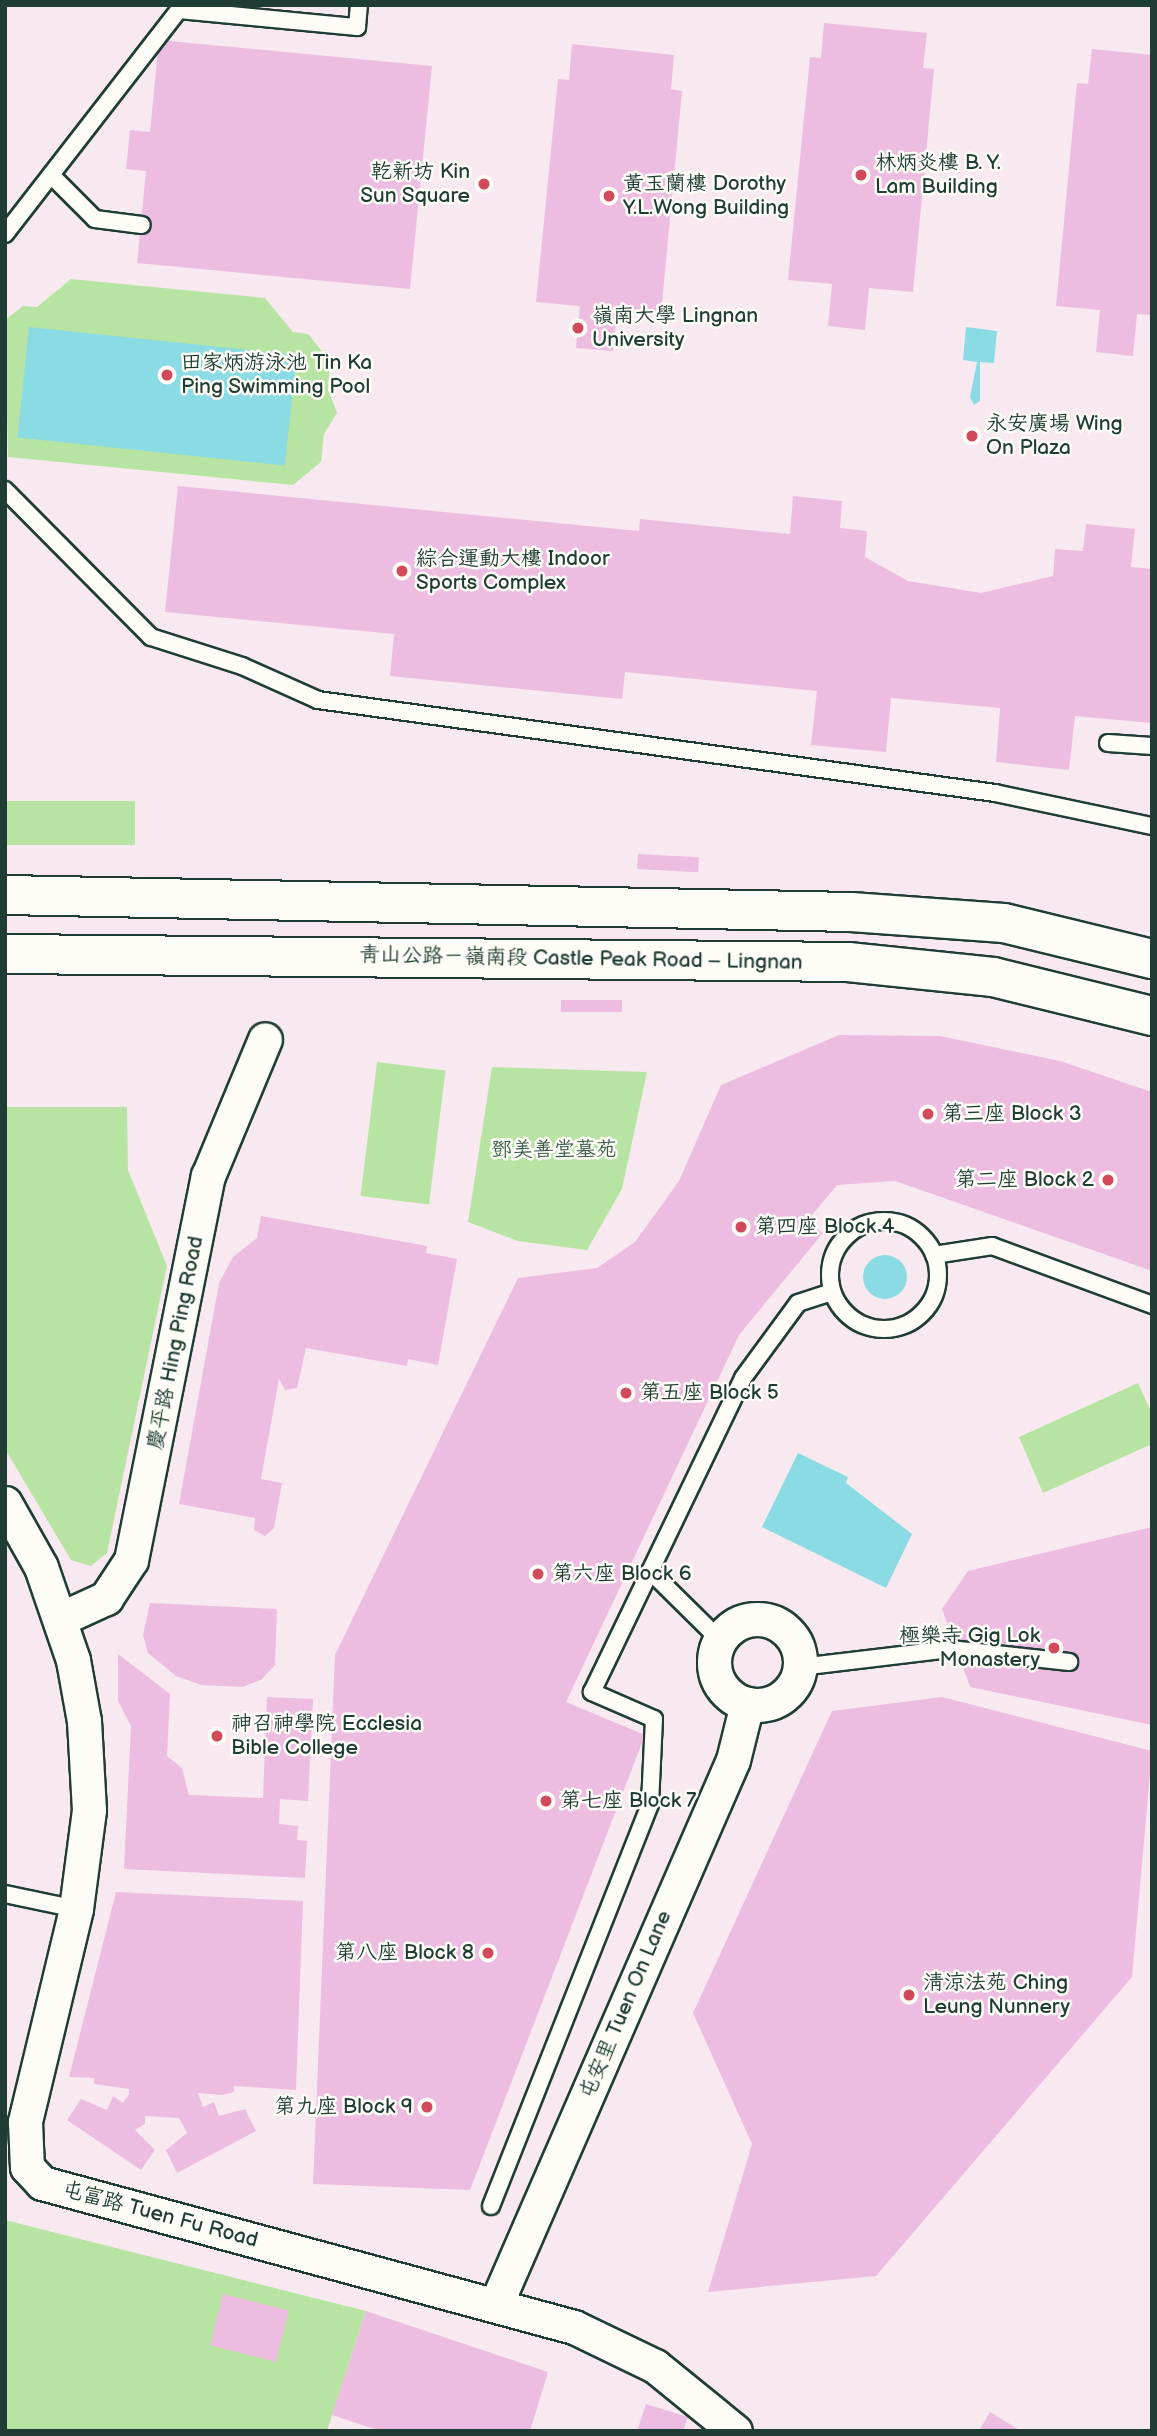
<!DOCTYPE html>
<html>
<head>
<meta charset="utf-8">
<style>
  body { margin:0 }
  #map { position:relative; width:1157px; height:2436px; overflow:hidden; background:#f8e9f0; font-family:"Balsamiq Sans","LXGW WenKai TC",sans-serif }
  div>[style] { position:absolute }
  .green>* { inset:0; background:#b7e4a2; transform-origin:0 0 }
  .water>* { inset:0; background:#8adbe3; transform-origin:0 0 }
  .round { border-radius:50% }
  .building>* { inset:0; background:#ecbde0; transform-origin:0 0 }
  .roads { filter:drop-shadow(2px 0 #1f3d34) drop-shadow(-2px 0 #1f3d34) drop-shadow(0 2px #1f3d34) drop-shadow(0 -2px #1f3d34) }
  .lane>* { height:16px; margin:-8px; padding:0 8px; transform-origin:8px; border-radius:8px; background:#fdfcf7 }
  .lane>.ring { margin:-8px; padding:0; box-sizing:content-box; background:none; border:16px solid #fdfcf7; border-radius:50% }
  .street>* { height:33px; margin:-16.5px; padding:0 16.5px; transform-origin:16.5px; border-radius:16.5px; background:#fdfcf7 }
  .street>.ring { margin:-16.5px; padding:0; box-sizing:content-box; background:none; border:33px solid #fdfcf7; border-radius:50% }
  .secondary>* { height:38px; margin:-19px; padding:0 19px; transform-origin:19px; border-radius:19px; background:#fdfcf7 }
  .dots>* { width:19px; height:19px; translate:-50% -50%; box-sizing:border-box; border:4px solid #fdfcf7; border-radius:50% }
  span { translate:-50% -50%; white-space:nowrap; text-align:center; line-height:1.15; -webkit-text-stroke:5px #fdfcf7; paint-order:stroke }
  .poi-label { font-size:21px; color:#1f3d34 }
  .left { translate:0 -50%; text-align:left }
  .right { translate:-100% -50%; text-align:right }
  .street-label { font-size:21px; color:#1f3d34 }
  .park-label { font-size:21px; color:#3d5e4a }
  .frame { position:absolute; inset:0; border:7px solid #1f3d34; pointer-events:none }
</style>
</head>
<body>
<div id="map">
  <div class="green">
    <div style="clip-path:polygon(71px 279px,265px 298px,293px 332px,308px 334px,330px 361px,328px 389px,337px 413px,324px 434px,321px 462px,293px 485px,8px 457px,5px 320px,23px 306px,37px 307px)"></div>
    <div style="left:135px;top:801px;width:44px;height:130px;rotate:90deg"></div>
    <div style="left:377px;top:1062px;width:69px;height:135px;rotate:7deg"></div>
    <div style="clip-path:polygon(492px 1067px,647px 1072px,622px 1189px,587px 1250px,518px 1241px,468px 1222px)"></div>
    <div style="clip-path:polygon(5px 1107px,127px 1107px,128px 1170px,167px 1266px,107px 1553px,91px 1566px,71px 1560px,5px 1449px)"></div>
    <div style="clip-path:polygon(1138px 1383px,1152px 1414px,1152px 1444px,1043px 1493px,1019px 1437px)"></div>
    <div style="clip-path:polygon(5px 2220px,366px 2311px,327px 2431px,5px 2431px)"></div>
  </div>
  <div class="water">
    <div style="left:29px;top:327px;width:269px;height:111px;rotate:6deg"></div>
    <div style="clip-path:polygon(966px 327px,997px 331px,994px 363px,980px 362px,980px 401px,974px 405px,970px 397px,977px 362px,963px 360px)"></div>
    <div class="round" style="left:863px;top:1255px;width:44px;height:44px"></div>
    <div style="clip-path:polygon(798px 1453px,848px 1477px,846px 1483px,912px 1534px,886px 1588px,762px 1527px)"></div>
  </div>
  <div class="building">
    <div style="clip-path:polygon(824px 23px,927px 33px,923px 68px,934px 69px,913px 292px,869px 288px,865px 330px,828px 326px,832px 284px,788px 280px,810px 57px,821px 58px)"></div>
    <div style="clip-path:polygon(159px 40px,432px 66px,410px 289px,137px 263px,146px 171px,126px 169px,130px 130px,150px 132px)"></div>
    <div style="clip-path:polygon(572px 44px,674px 55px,671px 89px,682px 91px,661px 314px,617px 309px,613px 351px,576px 348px,580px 306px,536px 302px,558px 79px,569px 80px)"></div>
    <div style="clip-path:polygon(1092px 49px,1152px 55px,1152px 315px,1137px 314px,1133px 356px,1096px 352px,1100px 310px,1056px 306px,1077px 83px,1088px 84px)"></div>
    <div style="clip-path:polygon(178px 486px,639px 531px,640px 519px,790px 534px,793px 496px,842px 501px,840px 528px,867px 531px,865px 557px,908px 581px,981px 593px,1053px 576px,1055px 549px,1083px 551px,1086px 524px,1135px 529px,1131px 567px,1152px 569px,1152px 723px,1075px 716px,1069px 770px,996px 762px,1000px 708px,891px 698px,886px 752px,811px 745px,817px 691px,625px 672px,622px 699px,390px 676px,394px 634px,165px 612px)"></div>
    <div style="left:638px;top:854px;width:61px;height:15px;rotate:3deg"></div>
    <div style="left:561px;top:1000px;width:61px;height:12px"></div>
    <div style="clip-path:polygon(839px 1035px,940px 1036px,1060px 1061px,1152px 1092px,1152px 1271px,895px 1181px,837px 1185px,807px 1221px,823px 1233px,739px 1335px,566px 1702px,645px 1735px,470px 2190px,313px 2184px,335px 1655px,518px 1278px,597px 1268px,635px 1242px,679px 1181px,721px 1085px)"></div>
    <div style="clip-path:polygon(261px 1216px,427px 1246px,426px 1253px,457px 1259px,438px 1365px,408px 1359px,407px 1366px,306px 1348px,297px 1388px,285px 1390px,279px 1379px,261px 1479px,282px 1483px,274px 1528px,265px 1536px,254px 1530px,255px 1518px,179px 1504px,219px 1283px,233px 1257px,257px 1238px)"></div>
    <div style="clip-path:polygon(1152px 1527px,1152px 1725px,970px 1687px,942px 1609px,968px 1571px)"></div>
    <div style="clip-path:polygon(150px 1603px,277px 1609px,275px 1665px,261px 1680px,242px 1687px,201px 1685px,176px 1676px,148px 1653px,143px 1635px)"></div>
    <div style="clip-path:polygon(118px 1654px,170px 1694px,167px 1756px,182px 1768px,189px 1795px,263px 1798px,267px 1697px,313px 1699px,308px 1801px,280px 1799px,279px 1824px,298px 1826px,297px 1840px,307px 1841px,305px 1878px,124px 1869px,131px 1726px,118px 1701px)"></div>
    <div style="clip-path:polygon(942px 1697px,1152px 1751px,1132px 1977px,876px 2276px,708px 2292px,752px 2144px,693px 2013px,832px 1711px)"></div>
    <div style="clip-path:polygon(116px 1892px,303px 1901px,296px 2090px,234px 2086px,234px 2092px,222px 2095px,198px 2093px,203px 2107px,214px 2102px,219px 2116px,245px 2109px,256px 2131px,177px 2173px,166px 2150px,187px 2133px,179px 2118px,145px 2116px,145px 2124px,135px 2130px,155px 2150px,141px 2170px,67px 2120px,81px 2099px,107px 2110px,113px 2096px,123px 2103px,129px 2094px,129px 2089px,94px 2084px,94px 2078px,69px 2077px)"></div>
    <div style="left:223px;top:2294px;width:68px;height:53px;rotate:14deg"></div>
    <div style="clip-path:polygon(366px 2311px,548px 2372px,530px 2431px,380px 2431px,332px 2415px)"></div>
    <div style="clip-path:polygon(646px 2404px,688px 2417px,683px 2431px,637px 2431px)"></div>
    <div style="clip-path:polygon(990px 2412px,1021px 2431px,979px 2431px)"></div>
  </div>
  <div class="roads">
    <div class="lane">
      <div style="left:51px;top:175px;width:62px;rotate:45deg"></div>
      <div style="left:95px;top:219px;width:47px;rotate:7.3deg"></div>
      <div style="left:5px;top:234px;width:284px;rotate:-52.2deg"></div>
      <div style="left:179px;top:10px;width:179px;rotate:5.5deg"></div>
      <div style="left:357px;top:27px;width:22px;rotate:-85deg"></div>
      <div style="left:5px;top:490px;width:207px;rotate:45.2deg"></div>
      <div style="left:151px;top:637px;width:96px;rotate:17.7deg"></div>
      <div style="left:242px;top:666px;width:83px;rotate:24.1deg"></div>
      <div style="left:318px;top:700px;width:683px;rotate:7.82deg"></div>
      <div style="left:995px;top:793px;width:160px;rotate:11.9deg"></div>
      <div style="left:1108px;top:743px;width:44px;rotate:3.9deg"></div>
      <div class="ring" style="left:830px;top:1221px;width:92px;height:92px"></div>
      <div style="left:934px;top:1255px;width:59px;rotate:-8.8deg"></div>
      <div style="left:992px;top:1246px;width:171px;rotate:20.2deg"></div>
      <div style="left:650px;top:1571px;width:97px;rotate:44.6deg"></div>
      <div style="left:800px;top:1667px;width:151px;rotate:-6.8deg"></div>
      <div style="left:950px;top:1649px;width:120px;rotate:6.2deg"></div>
      <div style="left:5px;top:1894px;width:73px;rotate:11.9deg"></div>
      <div style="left:491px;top:2206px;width:432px;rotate:-68.4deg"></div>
      <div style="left:650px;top:1804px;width:85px;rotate:-87.3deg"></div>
      <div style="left:654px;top:1719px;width:68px;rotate:-156.5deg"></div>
      <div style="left:592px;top:1692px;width:348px;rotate:-64.3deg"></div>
      <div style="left:743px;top:1378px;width:93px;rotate:-53.7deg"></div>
      <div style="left:798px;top:1303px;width:36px;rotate:-18deg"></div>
    </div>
    <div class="street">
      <div style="left:5px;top:1503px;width:73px;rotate:60.6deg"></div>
      <div style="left:41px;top:1567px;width:98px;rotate:71deg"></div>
      <div style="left:73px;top:1660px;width:62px;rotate:79.8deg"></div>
      <div style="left:84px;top:1721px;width:89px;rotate:86.8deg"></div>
      <div style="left:89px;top:1810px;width:100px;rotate:97.5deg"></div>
      <div style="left:76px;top:1909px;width:219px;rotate:103.5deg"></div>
      <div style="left:25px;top:2122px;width:45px;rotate:87.5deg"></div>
      <div style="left:27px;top:2167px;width:22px;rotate:47deg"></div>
      <div style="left:42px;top:2183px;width:551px;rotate:15.15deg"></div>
      <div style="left:574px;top:2327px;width:90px;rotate:25.7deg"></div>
      <div style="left:655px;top:2366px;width:103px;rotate:39.1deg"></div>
      <div class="ring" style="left:714px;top:1619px;width:53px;height:53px"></div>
      <div style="left:60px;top:1619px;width:51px;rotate:-24.5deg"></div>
      <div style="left:106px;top:1598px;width:45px;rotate:-56.7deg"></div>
      <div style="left:131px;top:1560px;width:392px;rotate:-78.7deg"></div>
      <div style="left:208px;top:1176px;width:148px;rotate:-67.4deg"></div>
      <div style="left:496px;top:2304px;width:593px;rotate:-66.46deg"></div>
      <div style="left:733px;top:1760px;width:58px;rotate:-76deg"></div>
    </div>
    <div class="secondary">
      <div style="left:5px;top:895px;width:846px;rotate:1.15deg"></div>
      <div style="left:851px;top:912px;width:153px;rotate:4.1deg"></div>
      <div style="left:1004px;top:923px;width:152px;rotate:13.7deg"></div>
      <div style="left:5px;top:954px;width:843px;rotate:0.54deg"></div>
      <div style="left:848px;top:962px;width:146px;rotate:5.9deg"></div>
      <div style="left:993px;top:977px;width:164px;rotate:13.8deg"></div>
    </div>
  </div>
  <div class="dots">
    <div style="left:861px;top:175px;background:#d1495b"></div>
    <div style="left:484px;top:184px;background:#d1495b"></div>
    <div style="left:609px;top:196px;background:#d1495b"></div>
    <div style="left:578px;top:328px;background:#d1495b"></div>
    <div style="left:167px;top:375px;background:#d1495b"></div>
    <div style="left:972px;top:436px;background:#d1495b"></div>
    <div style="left:402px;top:571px;background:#d1495b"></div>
    <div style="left:928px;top:1114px;background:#d1495b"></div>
    <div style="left:1108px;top:1180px;background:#d1495b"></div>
    <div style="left:741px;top:1227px;background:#d1495b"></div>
    <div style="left:626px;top:1393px;background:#d1495b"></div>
    <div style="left:538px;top:1574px;background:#d1495b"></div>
    <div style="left:1054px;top:1648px;background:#d1495b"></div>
    <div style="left:217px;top:1736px;background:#d1495b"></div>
    <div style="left:546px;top:1801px;background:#d1495b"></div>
    <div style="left:488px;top:1953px;background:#d1495b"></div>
    <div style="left:909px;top:1995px;background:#d1495b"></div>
    <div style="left:427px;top:2107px;background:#d1495b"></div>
  </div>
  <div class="poi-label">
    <span class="left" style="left:875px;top:175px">林炳炎樓 B. Y.<br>Lam Building</span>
    <span class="right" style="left:470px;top:184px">乾新坊 Kin<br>Sun Square</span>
    <span class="left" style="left:623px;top:196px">黃玉蘭樓 Dorothy<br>Y.L.Wong Building</span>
    <span class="left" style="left:592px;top:328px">嶺南大學 Lingnan<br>University</span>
    <span class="left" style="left:181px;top:375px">田家炳游泳池 Tin Ka<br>Ping Swimming Pool</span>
    <span class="left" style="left:986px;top:436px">永安廣場 Wing<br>On Plaza</span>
    <span class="left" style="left:416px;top:571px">綜合運動大樓 Indoor<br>Sports Complex</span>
    <span class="left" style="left:942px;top:1114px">第三座 Block 3</span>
    <span class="right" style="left:1094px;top:1180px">第二座 Block 2</span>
    <span class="left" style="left:755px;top:1227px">第四座 Block 4</span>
    <span class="left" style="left:640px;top:1393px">第五座 Block 5</span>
    <span class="left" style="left:552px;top:1574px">第六座 Block 6</span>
    <span class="right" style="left:1040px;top:1648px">極樂寺 Gig Lok<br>Monastery</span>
    <span class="left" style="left:231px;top:1736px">神召神學院 Ecclesia<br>Bible College</span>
    <span class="left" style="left:560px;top:1801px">第七座 Block 7</span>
    <span class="right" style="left:474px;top:1953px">第八座 Block 8</span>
    <span class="left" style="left:923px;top:1995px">清涼法苑 Ching<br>Leung Nunnery</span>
    <span class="right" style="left:413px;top:2107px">第九座 Block 9</span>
  </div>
  <div class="street-label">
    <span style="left:581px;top:959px;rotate:1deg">青山公路－嶺南段 Castle Peak Road – Lingnan</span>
    <span style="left:176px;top:1343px;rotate:-79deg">慶平路 Hing Ping Road</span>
    <span style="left:626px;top:2005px;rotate:-67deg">屯安里 Tuen On Lane</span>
    <span style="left:160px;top:2215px;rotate:15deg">屯富路 Tuen Fu Road</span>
  </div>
  <div class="park-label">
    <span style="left:554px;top:1150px">鄧美善堂墓苑</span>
  </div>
  <div class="frame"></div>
</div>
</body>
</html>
